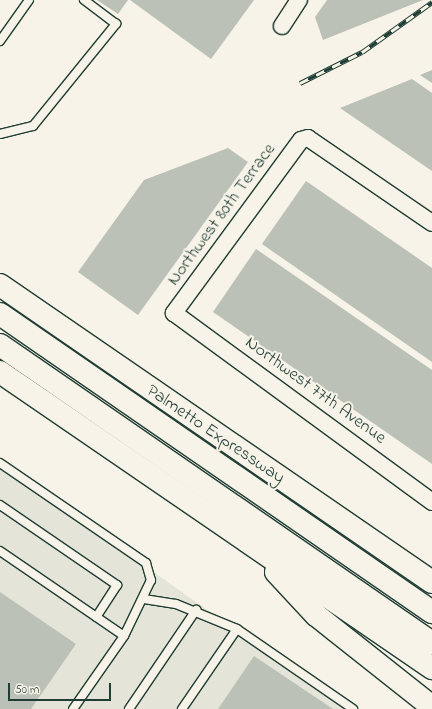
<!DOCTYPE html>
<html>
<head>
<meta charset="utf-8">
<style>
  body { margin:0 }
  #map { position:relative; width:432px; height:709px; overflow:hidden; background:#f7f3e8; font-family:"Indie Flower",sans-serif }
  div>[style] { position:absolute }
  .built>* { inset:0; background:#e5e4d9 }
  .building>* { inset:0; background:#bbc1b6 }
  .roads { filter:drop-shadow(1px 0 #1f3d34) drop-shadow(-1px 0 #1f3d34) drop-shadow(0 1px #1f3d34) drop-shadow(0 -1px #1f3d34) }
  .lane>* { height:8px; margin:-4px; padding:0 4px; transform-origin:4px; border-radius:4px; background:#f7f3e8 }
  .street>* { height:16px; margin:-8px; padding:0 8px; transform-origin:8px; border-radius:8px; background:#f7f3e8 }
  .highway>* { height:22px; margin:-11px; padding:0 11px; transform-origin:11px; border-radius:11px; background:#f7f3e8 }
  .rail>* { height:4.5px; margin-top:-2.25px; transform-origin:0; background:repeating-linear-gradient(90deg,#f7f3e8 0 9px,#1f3d34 0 18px); box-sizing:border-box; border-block:1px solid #1f3d34 }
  span { translate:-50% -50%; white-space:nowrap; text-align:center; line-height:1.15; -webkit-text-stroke:4px #f7f3e8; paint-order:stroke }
  .street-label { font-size:18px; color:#1f3d34 }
  .scale { position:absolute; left:8px; top:683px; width:103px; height:18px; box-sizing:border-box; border:2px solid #1f3d34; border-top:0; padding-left:5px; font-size:12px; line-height:14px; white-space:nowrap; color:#1f3d34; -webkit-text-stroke:3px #f7f3e8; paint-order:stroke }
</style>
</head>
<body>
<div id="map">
  <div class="built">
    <div style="clip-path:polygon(0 464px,348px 709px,0 709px)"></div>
  </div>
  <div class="building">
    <div style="clip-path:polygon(97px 0,128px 0,118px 14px)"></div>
    <div style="clip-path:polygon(130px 0,254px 0,211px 59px)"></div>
    <div style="clip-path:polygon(327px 0,423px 0,323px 40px,315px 17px)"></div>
    <div style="clip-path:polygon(432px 70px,432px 83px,420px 75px)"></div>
    <div style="clip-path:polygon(412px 79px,432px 93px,432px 171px,340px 108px)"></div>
    <div style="clip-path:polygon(228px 148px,248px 162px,138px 315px,78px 272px,144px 180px)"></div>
    <div style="clip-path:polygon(306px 181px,432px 268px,432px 362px,262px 244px)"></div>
    <div style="clip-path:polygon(256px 249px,432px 370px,432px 464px,213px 312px)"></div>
    <div style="clip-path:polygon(0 592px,76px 644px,31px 709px,0 709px)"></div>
    <div style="clip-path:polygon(254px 656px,333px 709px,218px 709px)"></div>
  </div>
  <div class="roads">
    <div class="lane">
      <div style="left:0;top:41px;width:50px;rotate:-54.7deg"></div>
      <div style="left:0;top:134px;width:34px;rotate:-14deg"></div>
      <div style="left:33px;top:126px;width:132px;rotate:-50.9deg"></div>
      <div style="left:116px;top:24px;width:40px;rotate:-143deg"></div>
      <div style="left:0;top:463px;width:177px;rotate:34.4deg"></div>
      <div style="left:146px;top:563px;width:18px;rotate:74deg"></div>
      <div style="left:151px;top:580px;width:62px;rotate:115.7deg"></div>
      <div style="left:124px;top:636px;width:89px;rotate:124.9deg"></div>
      <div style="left:0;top:505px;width:142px;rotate:34.4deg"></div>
      <div style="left:117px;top:585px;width:38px;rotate:123deg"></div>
      <div style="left:0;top:551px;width:150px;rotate:34.4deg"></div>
      <div style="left:144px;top:599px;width:32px;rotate:9deg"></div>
      <div style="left:176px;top:604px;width:66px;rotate:22.3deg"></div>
      <div style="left:237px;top:629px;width:141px;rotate:34.6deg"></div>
      <div style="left:129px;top:709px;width:120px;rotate:-55.9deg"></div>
      <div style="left:182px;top:709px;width:97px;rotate:-55.5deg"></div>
    </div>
    <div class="street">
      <div style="left:282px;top:26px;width:31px;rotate:-57deg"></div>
      <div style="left:432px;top:223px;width:150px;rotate:-145.6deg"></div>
      <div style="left:308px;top:138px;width:7px;rotate:164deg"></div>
      <div style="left:301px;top:140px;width:215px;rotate:126.3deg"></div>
      <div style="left:174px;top:313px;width:320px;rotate:36.2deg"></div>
    </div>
    <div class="highway">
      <div style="left:0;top:285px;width:524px;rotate:34.51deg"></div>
      <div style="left:0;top:314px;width:525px;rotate:34.6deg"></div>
      <div style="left:0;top:345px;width:525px;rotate:34.6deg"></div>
      <div style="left:0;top:372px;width:524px;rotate:34.42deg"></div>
      <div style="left:276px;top:572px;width:59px;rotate:47.1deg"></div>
      <div style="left:316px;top:615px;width:148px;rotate:38.4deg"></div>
    </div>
  </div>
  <div class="rail">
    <div style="left:300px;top:83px;width:69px;rotate:-26.6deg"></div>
    <div style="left:362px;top:52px;width:86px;rotate:-35.5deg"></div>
  </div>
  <div class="street-label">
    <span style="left:222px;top:215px;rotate:-54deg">Northwest 80th Terrace</span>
    <span style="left:315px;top:391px;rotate:36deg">Northwest 77th Avenue</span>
    <span style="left:215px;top:435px;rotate:34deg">Palmetto Expressway</span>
  </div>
  <div class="scale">50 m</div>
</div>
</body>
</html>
